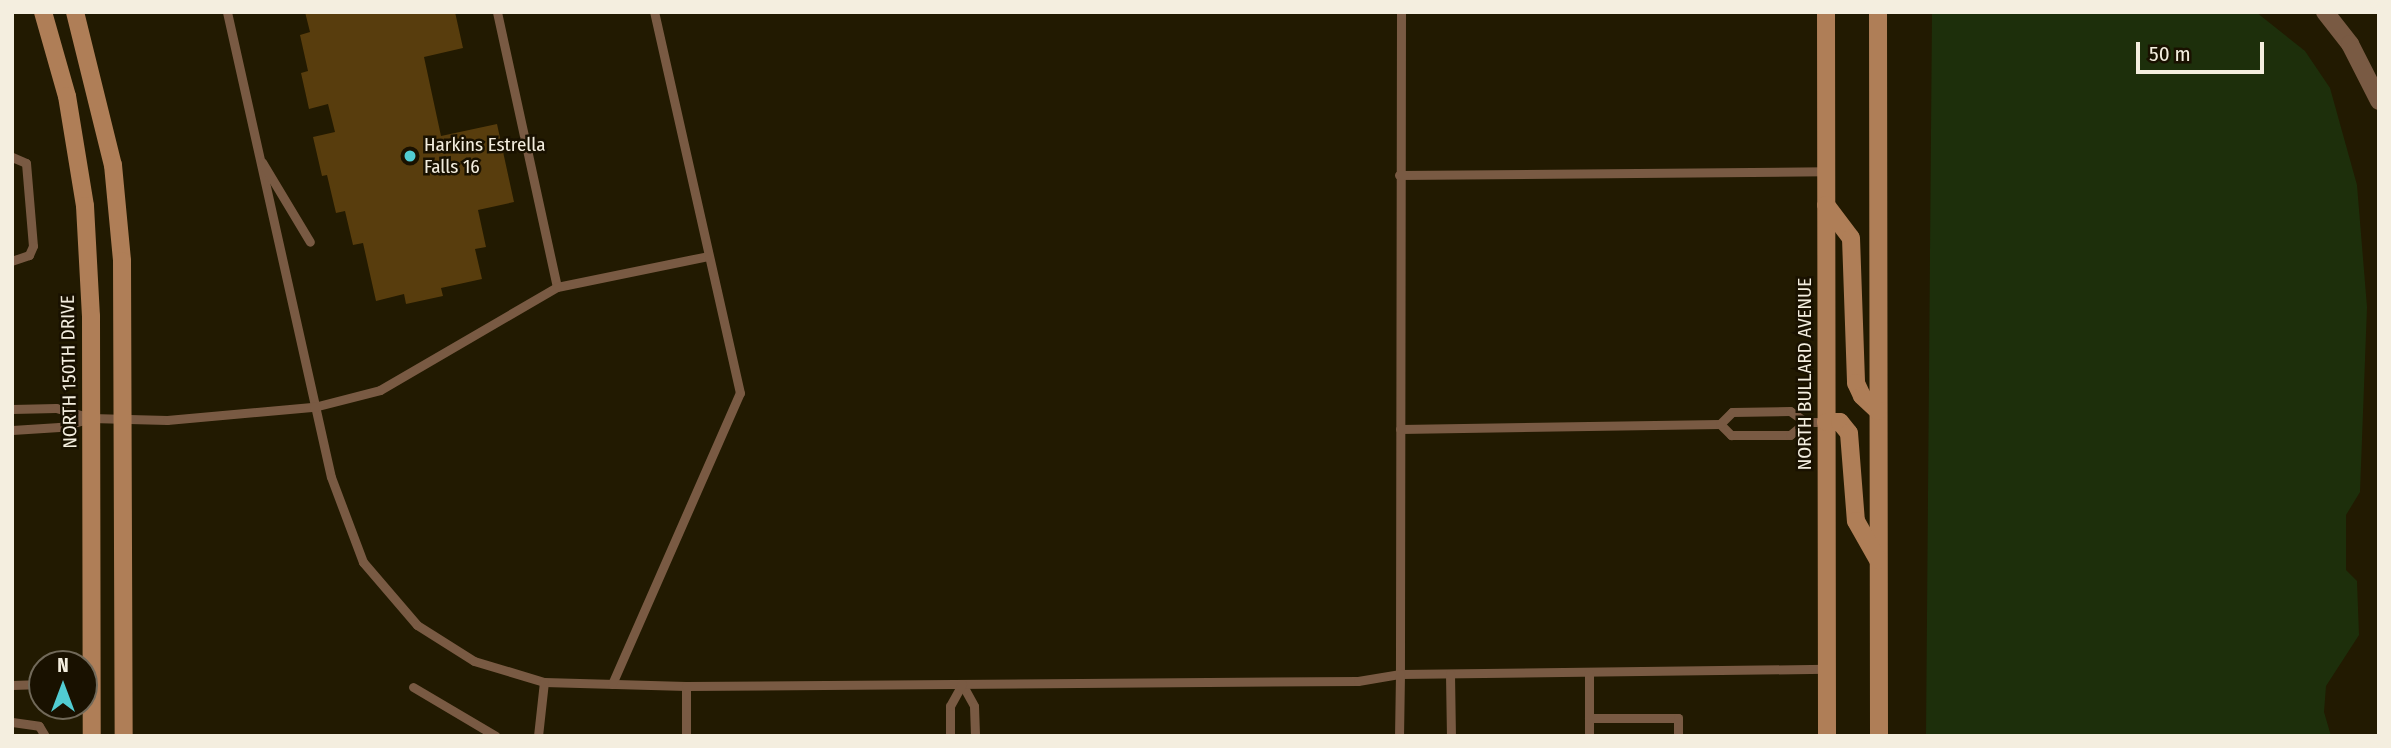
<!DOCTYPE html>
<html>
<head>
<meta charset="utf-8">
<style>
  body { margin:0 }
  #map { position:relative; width:2391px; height:748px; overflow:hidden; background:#221a01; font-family:"Fira Sans Condensed",sans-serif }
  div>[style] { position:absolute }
  .green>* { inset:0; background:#1d2f0b }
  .building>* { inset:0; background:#583d0d }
  .lane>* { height:9px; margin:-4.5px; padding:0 4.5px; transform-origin:4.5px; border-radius:4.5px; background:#795a43 }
  .street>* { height:18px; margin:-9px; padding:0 9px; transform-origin:9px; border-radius:9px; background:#795a43 }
  .secondary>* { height:18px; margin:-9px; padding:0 9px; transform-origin:9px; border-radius:9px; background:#af7e57 }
  .dots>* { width:19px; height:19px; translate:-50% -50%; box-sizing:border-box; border:4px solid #191100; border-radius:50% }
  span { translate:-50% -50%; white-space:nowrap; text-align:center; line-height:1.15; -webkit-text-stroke:5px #191100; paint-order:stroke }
  .poi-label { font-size:19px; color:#f4eedf }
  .left { translate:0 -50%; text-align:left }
  .street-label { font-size:19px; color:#f4eedf }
  .frame { position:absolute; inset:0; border:14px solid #f4eedf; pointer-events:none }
  .north { position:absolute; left:28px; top:650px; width:70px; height:70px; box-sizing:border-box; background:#191100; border:2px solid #716959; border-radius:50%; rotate:0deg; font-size:19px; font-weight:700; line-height:28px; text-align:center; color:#f4eedf }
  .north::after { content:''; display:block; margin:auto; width:24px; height:32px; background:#51ccd2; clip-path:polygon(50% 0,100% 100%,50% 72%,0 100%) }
  .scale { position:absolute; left:2136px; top:42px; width:128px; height:32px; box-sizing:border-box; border:4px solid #f4eedf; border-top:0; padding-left:9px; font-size:21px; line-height:24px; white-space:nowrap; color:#f4eedf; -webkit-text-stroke:5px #191100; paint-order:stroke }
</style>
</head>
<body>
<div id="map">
  <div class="green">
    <div style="clip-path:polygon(1932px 12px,2256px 12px,2305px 51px,2330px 88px,2357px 185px,2367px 307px,2360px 492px,2346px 515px,2346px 570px,2357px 581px,2359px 635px,2326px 686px,2324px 712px,2331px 736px,1926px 736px)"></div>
  </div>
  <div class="building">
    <div style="clip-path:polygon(305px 12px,455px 12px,463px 48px,424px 57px,441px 136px,497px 124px,514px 202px,478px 210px,486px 247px,475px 249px,482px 279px,441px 288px,443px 296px,406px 304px,404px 294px,376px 301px,363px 243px,353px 245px,345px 211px,336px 213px,327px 175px,322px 176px,313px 137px,335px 132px,328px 104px,309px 109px,301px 73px,308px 71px,300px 35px,310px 32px)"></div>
  </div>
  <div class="lane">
    <div style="left:227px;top:12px;width:476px;rotate:77.4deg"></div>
    <div style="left:331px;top:477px;width:91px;rotate:69.4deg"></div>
    <div style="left:363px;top:562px;width:83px;rotate:49.4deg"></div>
    <div style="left:417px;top:625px;width:67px;rotate:32.3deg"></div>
    <div style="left:474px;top:661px;width:73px;rotate:16.7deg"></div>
    <div style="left:544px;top:682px;width:142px;rotate:1.6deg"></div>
    <div style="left:686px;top:686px;width:50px;rotate:90deg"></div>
    <div style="left:497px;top:12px;width:281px;rotate:77.7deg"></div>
    <div style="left:1401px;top:12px;width:662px;rotate:90.09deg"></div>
    <div style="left:1400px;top:674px;width:427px;rotate:-0.7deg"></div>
    <div style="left:12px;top:157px;width:15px;rotate:23deg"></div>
    <div style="left:26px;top:163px;width:83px;rotate:85.2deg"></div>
    <div style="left:33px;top:246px;width:10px;rotate:114deg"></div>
    <div style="left:29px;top:255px;width:18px;rotate:161deg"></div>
    <div style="left:262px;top:162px;width:93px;rotate:59deg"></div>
    <div style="left:1399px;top:175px;width:427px;rotate:-0.5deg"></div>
    <div style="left:12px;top:409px;width:44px;rotate:-1.3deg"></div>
    <div style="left:56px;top:408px;width:36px;rotate:16deg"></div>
    <div style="left:91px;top:418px;width:33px;rotate:164deg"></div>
    <div style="left:59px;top:427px;width:47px;rotate:176.3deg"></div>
    <div style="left:91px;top:418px;width:76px;rotate:1.5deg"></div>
    <div style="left:167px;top:420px;width:148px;rotate:-5.1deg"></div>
    <div style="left:314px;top:407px;width:68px;rotate:-14.4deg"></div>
    <div style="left:380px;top:390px;width:205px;rotate:-30.2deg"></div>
    <div style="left:557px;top:287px;width:154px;rotate:-11.6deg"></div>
    <div style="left:1720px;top:424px;width:16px;rotate:45deg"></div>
    <div style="left:1731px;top:435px;width:59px"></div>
    <div style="left:1790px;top:435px;width:21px;rotate:-39deg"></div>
    <div style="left:1400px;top:429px;width:320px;rotate:-0.9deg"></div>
    <div style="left:1720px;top:424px;width:17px;rotate:-45deg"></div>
    <div style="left:1732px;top:412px;width:58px;rotate:-1deg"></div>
    <div style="left:1790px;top:411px;width:19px;rotate:35deg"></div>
    <div style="left:1806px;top:422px;width:20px"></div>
    <div style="left:1450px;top:674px;width:62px;rotate:89.1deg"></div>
    <div style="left:612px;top:684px;width:318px;rotate:-66.3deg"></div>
    <div style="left:740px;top:393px;width:391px;rotate:-102.7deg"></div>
    <div style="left:962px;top:684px;width:25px;rotate:61deg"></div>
    <div style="left:974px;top:706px;width:30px;rotate:88deg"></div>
    <div style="left:12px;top:685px;width:30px;rotate:-2deg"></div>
    <div style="left:686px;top:686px;width:672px;rotate:-0.43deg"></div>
    <div style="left:1358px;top:681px;width:43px;rotate:-9.5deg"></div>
    <div style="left:1400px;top:674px;width:62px;rotate:90.9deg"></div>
    <div style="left:413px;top:687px;width:96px;rotate:30.6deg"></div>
    <div style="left:1589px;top:718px;width:89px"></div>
    <div style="left:1678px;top:718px;width:18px;rotate:90deg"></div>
    <div style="left:12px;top:722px;width:27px;rotate:8deg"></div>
    <div style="left:39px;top:726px;width:12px;rotate:59deg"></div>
    <div style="left:538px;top:736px;width:54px;rotate:-83.7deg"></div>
    <div style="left:950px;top:736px;width:30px;rotate:-90deg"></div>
    <div style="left:950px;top:706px;width:25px;rotate:-61deg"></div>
    <div style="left:1589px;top:736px;width:63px;rotate:-90deg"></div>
  </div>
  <div class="street">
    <div style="left:2325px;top:12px;width:41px;rotate:52deg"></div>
    <div style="left:2350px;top:44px;width:64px;rotate:63deg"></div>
  </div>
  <div class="secondary">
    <div style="left:43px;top:12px;width:87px;rotate:74.1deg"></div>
    <div style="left:67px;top:96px;width:111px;rotate:80.7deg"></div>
    <div style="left:85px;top:206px;width:110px;rotate:86.9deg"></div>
    <div style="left:91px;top:316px;width:420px;rotate:89.9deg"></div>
    <div style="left:75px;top:12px;width:158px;rotate:76.1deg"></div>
    <div style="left:113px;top:165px;width:96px;rotate:84.6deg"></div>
    <div style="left:122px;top:261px;width:475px;rotate:89.8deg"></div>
    <div style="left:1826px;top:12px;width:724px;rotate:89.92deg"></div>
    <div style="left:1878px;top:12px;width:724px;rotate:89.92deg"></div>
    <div style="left:1826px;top:205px;width:41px;rotate:52.9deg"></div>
    <div style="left:1851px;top:238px;width:145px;rotate:88deg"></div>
    <div style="left:1856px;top:383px;width:14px;rotate:65deg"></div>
    <div style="left:1862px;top:396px;width:22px;rotate:43deg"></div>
    <div style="left:1826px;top:422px;width:14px"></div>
    <div style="left:1840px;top:422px;width:14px;rotate:51deg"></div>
    <div style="left:1849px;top:433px;width:88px;rotate:85.5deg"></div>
    <div style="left:1856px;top:521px;width:45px;rotate:60.6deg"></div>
  </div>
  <div class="dots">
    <div style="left:410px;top:156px;background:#51ccd2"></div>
  </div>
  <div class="poi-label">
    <span class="left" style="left:424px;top:156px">Harkins Estrella<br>Falls 16</span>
  </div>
  <div class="street-label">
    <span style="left:69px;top:372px;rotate:-91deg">NORTH 150TH DRIVE</span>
    <span style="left:1805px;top:374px;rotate:-90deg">NORTH BULLARD AVENUE</span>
  </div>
  <div class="frame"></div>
  <div class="north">N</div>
  <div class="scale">50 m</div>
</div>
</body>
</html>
